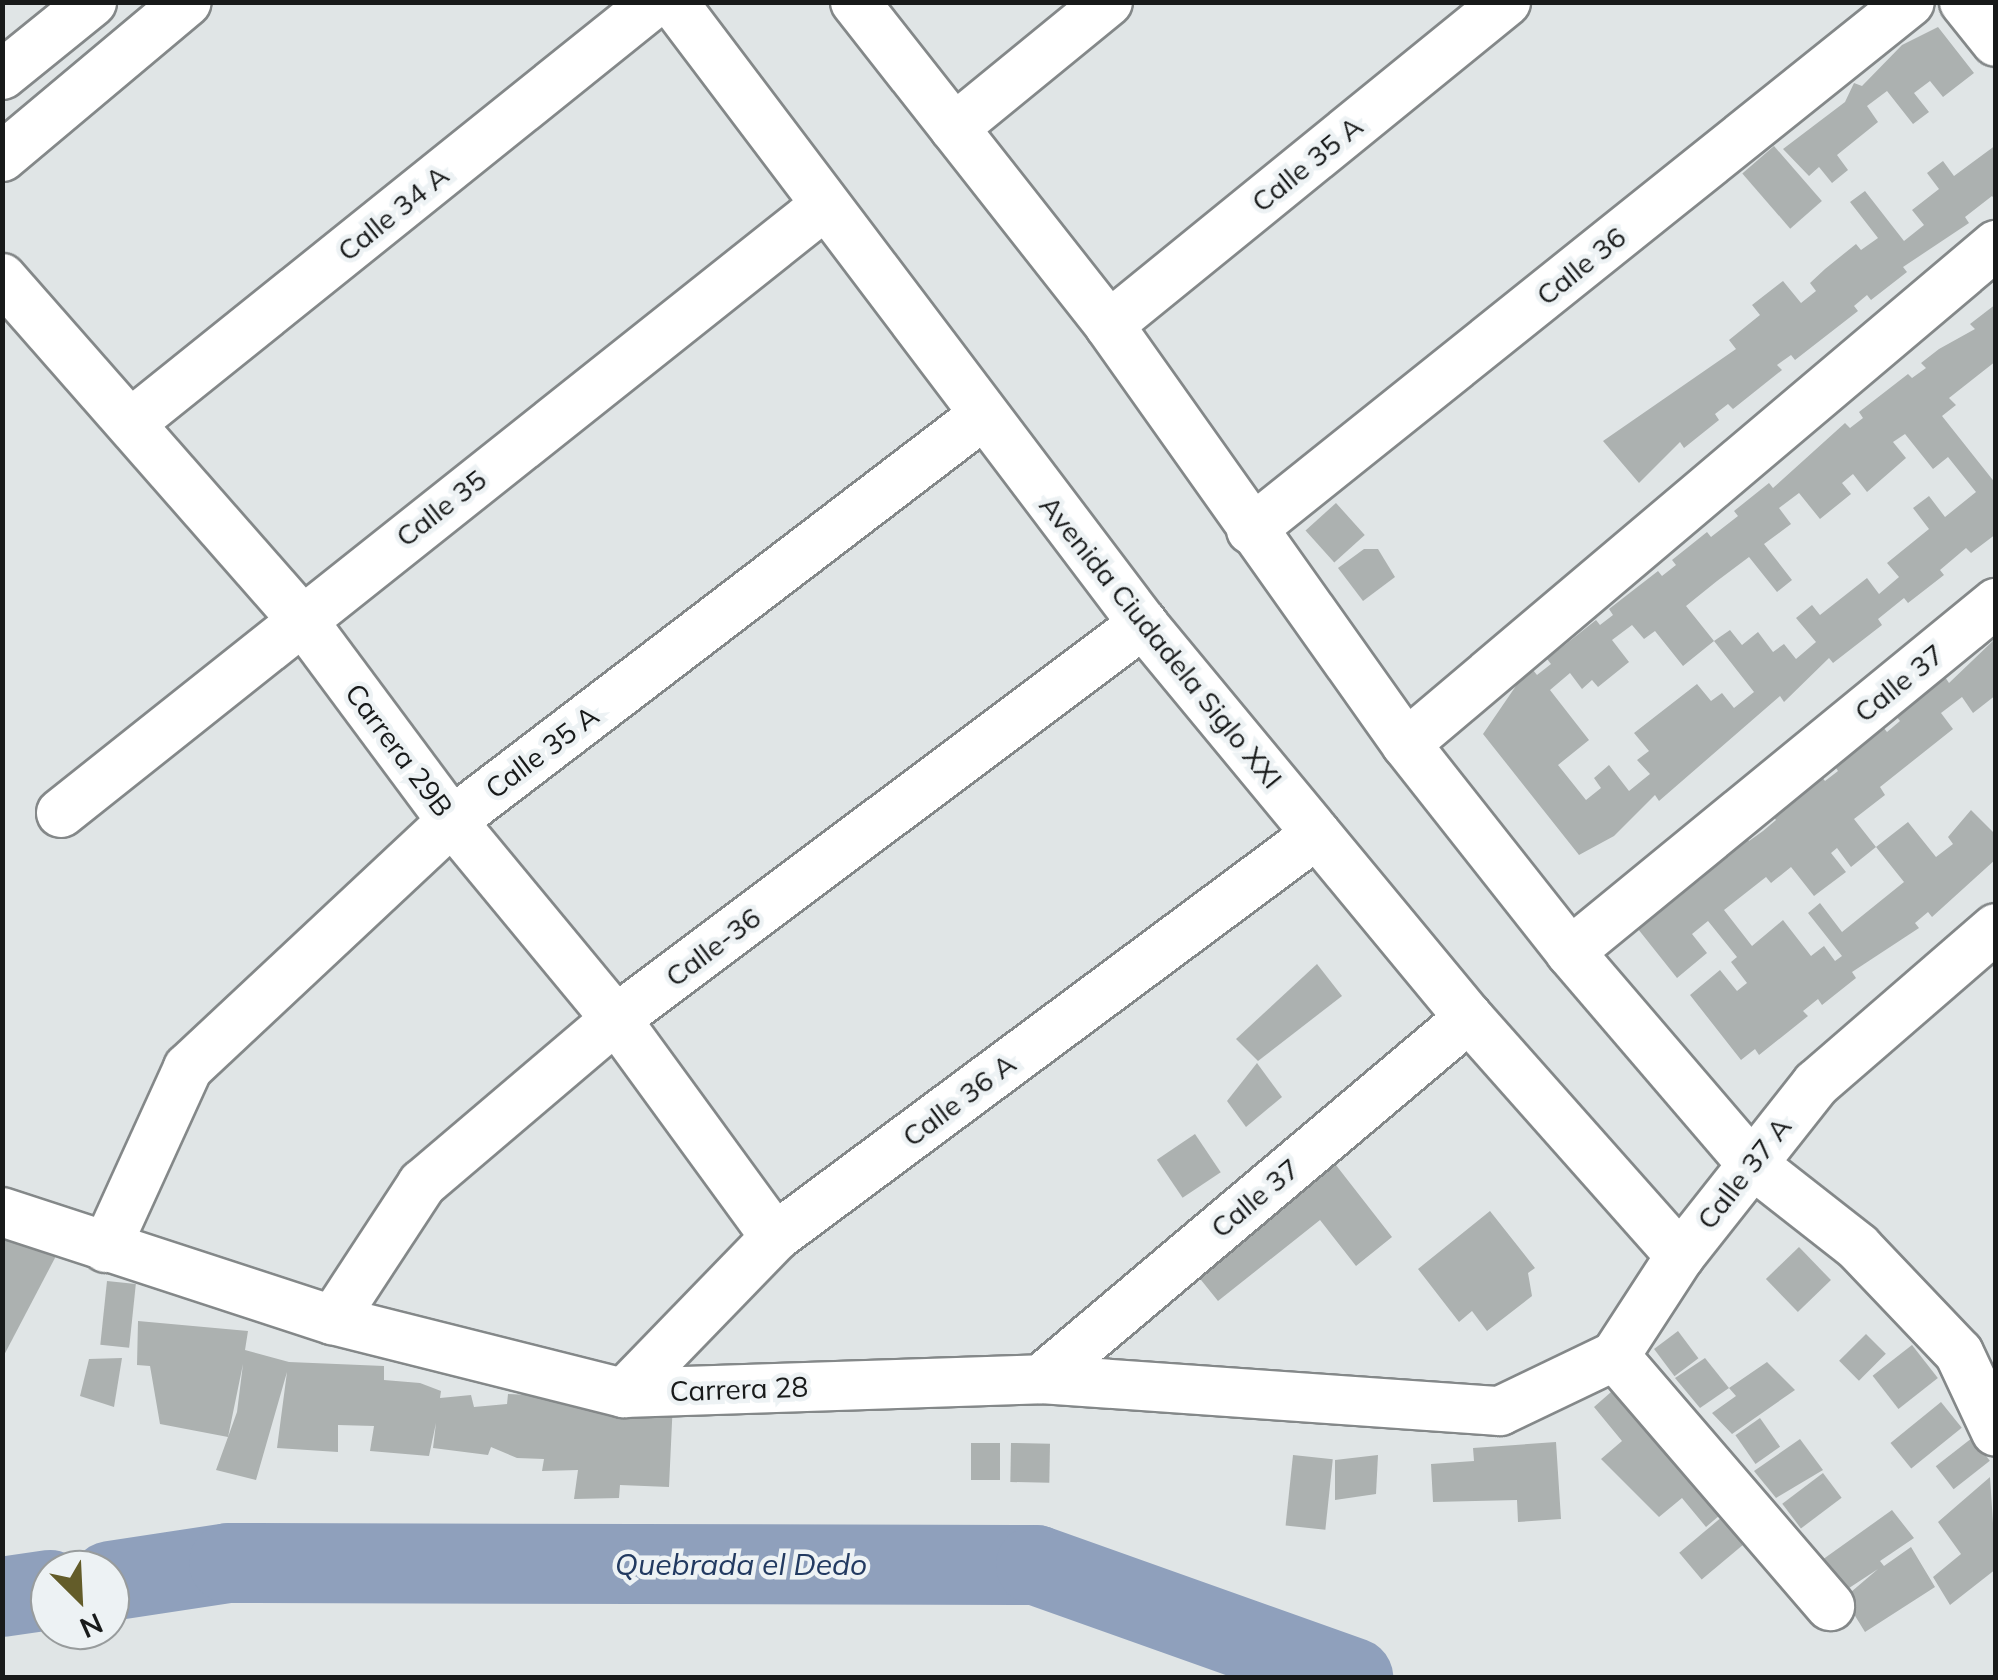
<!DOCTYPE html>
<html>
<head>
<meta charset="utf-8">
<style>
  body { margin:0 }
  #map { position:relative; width:1998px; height:1680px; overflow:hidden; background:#e0e5e6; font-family:Mulish,sans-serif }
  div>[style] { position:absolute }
  .river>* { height:80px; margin:-40px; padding:0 40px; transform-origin:40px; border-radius:40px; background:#8fa0bc }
  .building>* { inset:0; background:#acb1b0; transform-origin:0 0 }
  .roads { filter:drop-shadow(2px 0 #848889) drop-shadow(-2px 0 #848889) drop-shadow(0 2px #848889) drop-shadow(0 -2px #848889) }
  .minor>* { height:48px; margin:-24px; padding:0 24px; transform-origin:24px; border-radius:24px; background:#fff }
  span { translate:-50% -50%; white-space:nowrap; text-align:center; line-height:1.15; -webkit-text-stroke:9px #edf2f4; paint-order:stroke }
  .street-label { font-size:28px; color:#181a1a }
  .water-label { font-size:30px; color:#223a61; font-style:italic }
  .frame { position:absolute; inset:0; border:5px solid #181a1a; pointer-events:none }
  .north { position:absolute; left:30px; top:1550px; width:100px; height:100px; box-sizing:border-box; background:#edf2f4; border:2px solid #989c9d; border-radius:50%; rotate:156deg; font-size:28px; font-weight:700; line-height:40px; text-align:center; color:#181a1a }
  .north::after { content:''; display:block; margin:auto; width:35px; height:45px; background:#635c29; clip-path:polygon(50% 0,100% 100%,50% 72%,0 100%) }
</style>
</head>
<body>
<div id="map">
  <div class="river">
    <div style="left:110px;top:1581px;width:120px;rotate:-8.6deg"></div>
    <div style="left:229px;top:1563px;width:807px;rotate:0.14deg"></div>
    <div style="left:1036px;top:1565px;width:337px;rotate:19.6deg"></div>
    <div style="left:2px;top:1597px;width:49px;rotate:-8.3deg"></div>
  </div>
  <div class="building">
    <div style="clip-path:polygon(1938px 27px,1974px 73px,1943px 97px,1930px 81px,1914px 93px,1929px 112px,1913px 124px,1887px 91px,1867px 106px,1878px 122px,1837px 155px,1848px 170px,1832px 183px,1819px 167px,1809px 176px,1783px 149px,1845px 102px,1854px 83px,1862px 86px,1902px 45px)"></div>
    <div style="clip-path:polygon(1996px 145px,1996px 201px,1992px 196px,1965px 217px,1969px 223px,1903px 267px,1907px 272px,1871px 300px,1867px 295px,1854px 306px,1858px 311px,1795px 360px,1791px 355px,1777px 365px,1782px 370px,1733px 409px,1728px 404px,1715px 414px,1719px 420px,1684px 448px,1680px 442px,1639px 483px,1603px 441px,1736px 349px,1729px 340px,1760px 315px,1752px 305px,1783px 281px,1801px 303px,1816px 291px,1810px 283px,1825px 269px,1856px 244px,1861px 250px,1878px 238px,1850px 202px,1865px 191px,1904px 241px,1924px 225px,1912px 210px,1939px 189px,1927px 173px,1943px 161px,1954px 176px)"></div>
    <div style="left:1774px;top:146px;width:73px;height:42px;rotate:49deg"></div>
    <div style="clip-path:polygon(evenodd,1996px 304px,1996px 361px,1949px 398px,1956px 405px,1942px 416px,1996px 484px,1996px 534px,1971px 553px,1966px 548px,1940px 570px,1944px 575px,1908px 603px,1904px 598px,1878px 619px,1882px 625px,1833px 663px,1829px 658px,1784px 702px,1780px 696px,1659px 801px,1655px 795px,1614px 836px,1579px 855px,1483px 734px,1520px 680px,1533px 670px,1537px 675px,1551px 664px,1547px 659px,1596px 620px,1600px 625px,1613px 615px,1609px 609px,1658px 571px,1662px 576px,1676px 565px,1672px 560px,1707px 532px,1711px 537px,1738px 516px,1734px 511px,1769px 483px,1773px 488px,1845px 423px,1850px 428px,1863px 418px,1859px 412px,1908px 374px,1912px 378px,1926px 368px,1921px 363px,1939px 349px,1975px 329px,1970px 324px,1996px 304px,1905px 434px,1933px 469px,1948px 457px,1976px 492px,1945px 517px,1929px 496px,1913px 508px,1929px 529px,1887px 563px,1899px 577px,1879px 594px,1867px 578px,1820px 615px,1812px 605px,1796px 618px,1816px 642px,1796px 659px,1784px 644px,1773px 652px,1758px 632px,1742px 645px,1730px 630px,1714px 641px,1754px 692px,1734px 708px,1722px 693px,1711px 701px,1697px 684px,1634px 733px,1649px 751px,1637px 760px,1650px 774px,1629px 791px,1609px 765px,1594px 778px,1601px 788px,1586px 800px,1558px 765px,1589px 740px,1550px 690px,1570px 673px,1582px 689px,1592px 680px,1598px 687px,1629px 662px,1612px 640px,1632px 625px,1644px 639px,1655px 631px,1683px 666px,1714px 641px,1686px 606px,1717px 581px,1749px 557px,1777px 592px,1792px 580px,1764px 544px,1791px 524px,1779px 508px,1799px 493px,1820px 519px,1851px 494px,1842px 483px,1853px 474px,1867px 492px,1906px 458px,1893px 442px,1905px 434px)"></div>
    <div style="left:1336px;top:503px;width:43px;height:41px;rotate:48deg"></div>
    <div style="clip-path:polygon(1364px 549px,1378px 549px,1395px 577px,1363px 601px,1338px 568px)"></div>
    <div style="clip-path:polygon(1996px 638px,1996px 695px,1973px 713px,1962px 697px,1941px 713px,1953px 729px,1880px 787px,1885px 795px,1854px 819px,1876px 847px,1851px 867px,1837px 848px,1831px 853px,1846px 872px,1814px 896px,1791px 867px,1771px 883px,1766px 877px,1724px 910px,1752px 946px,1783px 920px,1811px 956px,1824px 946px,1835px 961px,1842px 956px,1808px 913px,1820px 903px,1842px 932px,1904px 882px,1876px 847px,1908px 822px,1936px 857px,1953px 844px,1948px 837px,1971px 810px,1996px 835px,1996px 859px,1932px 917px,1928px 912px,1915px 923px,1919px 928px,1852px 972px,1856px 978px,1822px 1005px,1818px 999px,1803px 1011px,1808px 1016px,1759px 1055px,1755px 1049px,1741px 1060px,1690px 995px,1720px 970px,1737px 991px,1747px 983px,1731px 962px,1737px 957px,1708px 921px,1692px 934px,1707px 953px,1677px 978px,1638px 929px,1651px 919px,1647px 914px,1700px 880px,1745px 836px,1749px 841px,1763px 831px,1776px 820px,1772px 815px,1821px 776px,1825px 781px,1838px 771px,1834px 765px,1883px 727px,1887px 732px,1900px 721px,1896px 716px,1945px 677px,1949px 683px)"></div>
    <div style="clip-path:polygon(1317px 964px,1342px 996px,1258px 1061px,1236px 1039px)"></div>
    <div style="clip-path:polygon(1257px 1063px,1282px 1097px,1246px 1127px,1227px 1101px)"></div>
    <div style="left:1195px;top:1134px;width:46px;height:46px;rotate:56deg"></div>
    <div style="clip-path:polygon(1332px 1160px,1392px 1237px,1356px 1266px,1320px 1220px,1218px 1301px,1193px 1270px)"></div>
    <div style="clip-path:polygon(1490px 1211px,1535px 1268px,1528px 1273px,1532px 1296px,1487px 1331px,1472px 1311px,1459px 1322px,1418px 1269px)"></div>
    <div style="clip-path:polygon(2px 1239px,56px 1256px,2px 1359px)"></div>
    <div style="left:1799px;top:1247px;width:46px;height:46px;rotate:46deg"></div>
    <div style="left:107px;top:1281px;width:29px;height:64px;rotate:6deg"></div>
    <div style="clip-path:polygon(138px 1321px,248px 1331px,245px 1350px,289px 1362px,384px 1366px,384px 1380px,420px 1383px,441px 1391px,440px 1398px,471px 1395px,474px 1407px,507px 1404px,508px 1394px,673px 1401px,669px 1487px,620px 1485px,619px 1498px,574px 1499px,578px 1470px,542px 1471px,544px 1459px,517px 1458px,491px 1447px,488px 1455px,433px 1448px,436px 1423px,429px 1456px,370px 1451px,374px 1426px,338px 1425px,338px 1452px,277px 1448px,287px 1372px,256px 1480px,216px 1470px,228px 1437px,237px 1412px,243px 1364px,228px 1437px,160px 1424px,150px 1366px,137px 1365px)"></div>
    <div style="left:1678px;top:1331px;width:34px;height:30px;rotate:53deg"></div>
    <div style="left:1866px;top:1334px;width:28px;height:38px;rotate:45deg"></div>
    <div style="left:1912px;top:1345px;width:42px;height:50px;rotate:52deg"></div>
    <div style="clip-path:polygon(122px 1358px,114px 1407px,80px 1396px,89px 1359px)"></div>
    <div style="clip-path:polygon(1705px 1358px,1729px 1388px,1700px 1408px,1675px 1378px)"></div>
    <div style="clip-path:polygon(1767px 1362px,1795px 1390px,1732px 1434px,1712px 1413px,1736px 1396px,1729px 1388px)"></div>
    <div style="clip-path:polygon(1619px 1385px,1727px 1509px,1706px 1527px,1682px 1498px,1659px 1517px,1601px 1459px,1622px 1441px,1594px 1407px)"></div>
    <div style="left:1941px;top:1402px;width:33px;height:65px;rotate:51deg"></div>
    <div style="left:1760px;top:1418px;width:35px;height:30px;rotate:55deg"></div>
    <div style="left:1972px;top:1438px;width:29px;height:46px;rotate:52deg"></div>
    <div style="clip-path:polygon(1800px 1439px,1823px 1470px,1776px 1498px,1754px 1471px)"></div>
    <div style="clip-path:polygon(1556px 1442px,1561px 1519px,1518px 1522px,1517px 1500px,1433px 1502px,1431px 1464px,1474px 1461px,1473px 1448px)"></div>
    <div style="left:971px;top:1443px;width:29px;height:37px"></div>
    <div style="left:1011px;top:1443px;width:39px;height:39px;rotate:1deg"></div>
    <div style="left:1293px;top:1455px;width:40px;height:71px;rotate:6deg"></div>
    <div style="clip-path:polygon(1378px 1455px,1376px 1494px,1335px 1500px,1335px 1460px)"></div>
    <div style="left:1823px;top:1473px;width:31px;height:51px;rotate:53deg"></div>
    <div style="clip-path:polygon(1990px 1477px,1996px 1569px,1950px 1605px,1933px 1577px,1961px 1554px,1938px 1522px)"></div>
    <div style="clip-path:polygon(1892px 1510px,1914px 1538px,1880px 1561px,1884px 1566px,1911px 1547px,1935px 1587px,1865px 1632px,1844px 1598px,1878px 1569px,1843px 1592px,1822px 1560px)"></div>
    <div style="left:1729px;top:1511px;width:35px;height:65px;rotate:50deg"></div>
  </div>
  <div class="roads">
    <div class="minor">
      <div style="left:673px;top:2px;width:780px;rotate:52.92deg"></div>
      <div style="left:1143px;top:624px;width:511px;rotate:50.4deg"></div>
      <div style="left:1469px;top:1018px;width:318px;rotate:48.4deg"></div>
      <div style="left:855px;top:2px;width:411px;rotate:51.8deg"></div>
      <div style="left:1109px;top:325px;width:514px;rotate:54.67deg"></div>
      <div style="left:1406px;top:744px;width:265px;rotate:51.7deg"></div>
      <div style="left:1570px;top:952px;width:278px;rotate:49.4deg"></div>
      <div style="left:1751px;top:1163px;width:136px;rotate:38.1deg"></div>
      <div style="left:1858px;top:1247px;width:146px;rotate:46.4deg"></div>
      <div style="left:1959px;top:1353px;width:87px;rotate:64.9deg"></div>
      <div style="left:1964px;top:2px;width:51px;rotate:51.3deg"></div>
      <div style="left:2px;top:75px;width:116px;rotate:-39deg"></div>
      <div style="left:954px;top:128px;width:199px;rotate:-39.3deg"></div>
      <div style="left:2px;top:157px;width:241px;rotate:-40deg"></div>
      <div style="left:2px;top:278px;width:453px;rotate:48.7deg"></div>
      <div style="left:301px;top:618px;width:253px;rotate:53.4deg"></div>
      <div style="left:452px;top:821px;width:257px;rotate:50.4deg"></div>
      <div style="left:616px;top:1019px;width:270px;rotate:53.9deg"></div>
      <div style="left:1109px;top:325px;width:512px;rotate:-39.13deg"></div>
      <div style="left:131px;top:423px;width:672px;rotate:-38.78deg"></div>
      <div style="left:1251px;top:530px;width:844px;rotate:-38.7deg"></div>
      <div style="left:1406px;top:744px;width:773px;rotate:-40.22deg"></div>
      <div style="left:61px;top:813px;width:975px;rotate:-38.5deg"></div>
      <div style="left:1570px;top:952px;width:551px;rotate:-39.33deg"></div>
      <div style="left:2px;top:1212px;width:348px;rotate:18.1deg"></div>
      <div style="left:333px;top:1320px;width:300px;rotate:14.1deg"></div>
      <div style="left:624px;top:1393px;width:417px;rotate:-1.9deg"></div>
      <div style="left:1041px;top:1379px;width:460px;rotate:4deg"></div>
      <div style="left:1500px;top:1411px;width:127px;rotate:-25.6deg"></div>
      <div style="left:1615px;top:1356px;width:119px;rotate:-57deg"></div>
      <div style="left:1680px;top:1256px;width:219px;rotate:-51.7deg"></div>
      <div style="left:1816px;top:1084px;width:238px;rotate:-40.9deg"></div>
      <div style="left:106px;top:1248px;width:198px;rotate:-65.5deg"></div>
      <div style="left:188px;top:1068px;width:362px;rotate:-43.1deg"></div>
      <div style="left:452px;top:821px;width:666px;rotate:-37.37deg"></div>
      <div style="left:333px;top:1320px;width:163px;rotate:-56.8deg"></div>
      <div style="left:422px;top:1184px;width:255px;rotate:-40.4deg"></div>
      <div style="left:616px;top:1019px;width:659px;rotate:-36.85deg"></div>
      <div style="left:1615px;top:1356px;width:330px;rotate:49.3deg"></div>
      <div style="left:1041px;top:1379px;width:560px;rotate:-40.15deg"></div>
      <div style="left:624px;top:1393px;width:217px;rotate:-45.9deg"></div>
      <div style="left:775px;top:1237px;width:675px;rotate:-36.63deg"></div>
    </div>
  </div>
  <div class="street-label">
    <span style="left:1307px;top:164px;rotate:-39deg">Calle 35 A</span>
    <span style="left:393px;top:213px;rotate:-39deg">Calle 34 A</span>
    <span style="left:1581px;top:266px;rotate:-39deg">Calle 36</span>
    <span style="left:441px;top:508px;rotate:-38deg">Calle 35</span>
    <span style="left:1161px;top:642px;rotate:51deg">Avenida Ciudadela Siglo XXI</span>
    <span style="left:1899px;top:683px;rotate:-39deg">Calle 37</span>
    <span style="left:399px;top:750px;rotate:53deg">Carrera 29B</span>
    <span style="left:542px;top:752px;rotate:-37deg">Calle 35 A</span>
    <span style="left:713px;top:947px;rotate:-37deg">Calle-36</span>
    <span style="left:959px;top:1100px;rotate:-37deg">Calle 36 A</span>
    <span style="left:1744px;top:1173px;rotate:-52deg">Calle 37 A</span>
    <span style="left:1255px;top:1198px;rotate:-40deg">Calle 37</span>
    <span style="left:739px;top:1389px;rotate:-2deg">Carrera 28</span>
  </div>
  <div class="water-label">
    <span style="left:741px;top:1564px">Quebrada el Dedo</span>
  </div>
  <div class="frame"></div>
  <div class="north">N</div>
</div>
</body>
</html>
